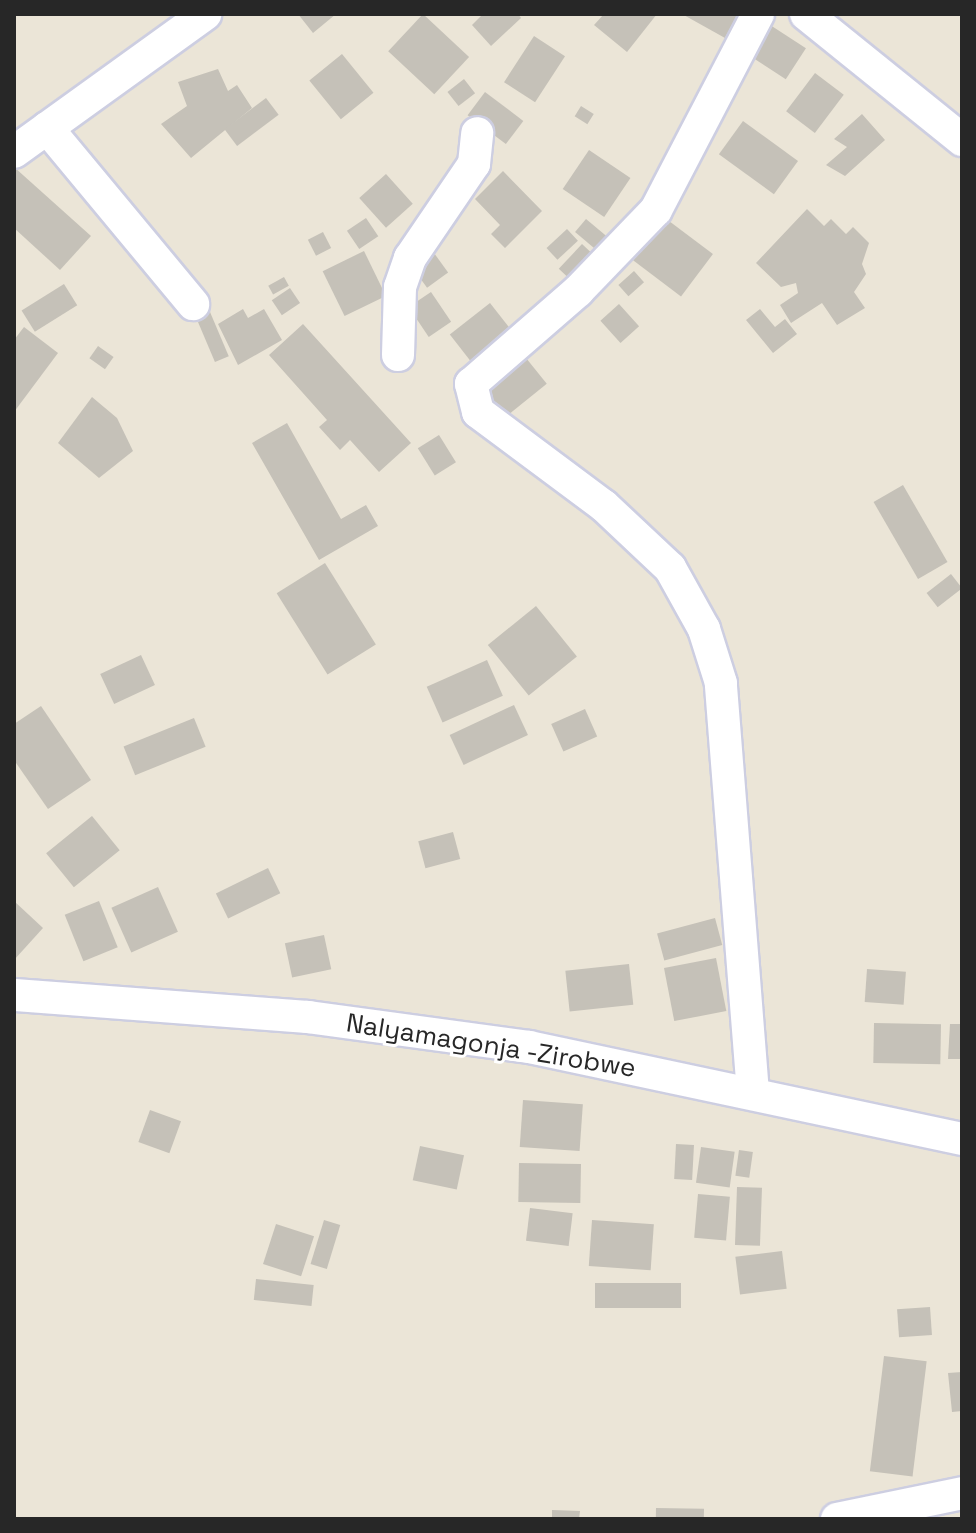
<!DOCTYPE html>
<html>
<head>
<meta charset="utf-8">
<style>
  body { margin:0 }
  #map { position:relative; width:976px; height:1533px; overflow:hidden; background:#ebe5d7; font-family:"Space Grotesk",sans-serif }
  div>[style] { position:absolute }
  .building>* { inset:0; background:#c5c1b8; transform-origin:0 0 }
  .roads { filter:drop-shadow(2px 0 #cdcee1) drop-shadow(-2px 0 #cdcee1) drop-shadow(0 2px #cdcee1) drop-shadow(0 -2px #cdcee1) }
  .minor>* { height:32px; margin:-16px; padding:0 16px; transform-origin:16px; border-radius:16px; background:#fff }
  span { translate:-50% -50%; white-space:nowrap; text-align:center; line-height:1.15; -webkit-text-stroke:6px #fff; paint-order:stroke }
  .street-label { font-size:26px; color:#272727 }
  .frame { position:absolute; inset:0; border:16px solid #272727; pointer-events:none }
</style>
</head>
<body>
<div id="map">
  <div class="building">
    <div style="clip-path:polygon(298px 14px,336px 14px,313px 33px)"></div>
    <div style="left:423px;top:14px;width:63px;height:51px;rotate:43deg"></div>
    <div style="clip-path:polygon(483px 14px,518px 14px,521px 18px,491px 46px,472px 25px)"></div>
    <div style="clip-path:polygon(604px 14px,657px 14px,627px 52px,594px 25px)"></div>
    <div style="clip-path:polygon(682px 14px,738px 14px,725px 38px)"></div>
    <div style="left:764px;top:21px;width:50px;height:37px;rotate:33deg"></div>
    <div style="left:534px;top:36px;width:37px;height:55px;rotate:33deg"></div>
    <div style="left:342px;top:54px;width:50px;height:42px;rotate:51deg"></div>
    <div style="clip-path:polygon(218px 69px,228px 91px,237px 85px,252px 108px,191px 158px,161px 124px,187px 106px,178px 82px)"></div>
    <div style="left:815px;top:73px;width:36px;height:48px;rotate:37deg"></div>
    <div style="left:464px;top:79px;width:18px;height:21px;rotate:52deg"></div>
    <div style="left:485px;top:92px;width:48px;height:29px;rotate:37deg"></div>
    <div style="left:266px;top:98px;width:21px;height:52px;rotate:53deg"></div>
    <div style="left:581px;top:106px;width:15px;height:12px;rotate:32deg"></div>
    <div style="clip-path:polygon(862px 114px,885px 140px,845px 176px,826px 165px,847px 147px,834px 139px)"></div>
    <div style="left:743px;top:121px;width:68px;height:41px;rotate:36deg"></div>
    <div style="left:589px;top:150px;width:50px;height:47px;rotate:34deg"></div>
    <div style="clip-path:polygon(14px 167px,91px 236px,60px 270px,14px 228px)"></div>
    <div style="clip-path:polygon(503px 171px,542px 211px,505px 248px,491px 234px,500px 225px,475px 199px)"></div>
    <div style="left:386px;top:174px;width:40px;height:36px;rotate:48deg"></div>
    <div style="clip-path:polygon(807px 209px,824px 226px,831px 219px,846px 234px,853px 227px,869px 243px,862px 264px,866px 274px,854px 292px,865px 308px,837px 325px,822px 303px,791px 323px,780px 305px,798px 293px,796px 283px,781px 287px,756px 263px)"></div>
    <div style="left:366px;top:218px;width:22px;height:23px;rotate:56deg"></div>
    <div style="left:665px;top:218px;width:60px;height:53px;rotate:37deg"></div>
    <div style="left:586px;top:219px;width:34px;height:17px;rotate:40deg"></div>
    <div style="left:567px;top:229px;width:16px;height:28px;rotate:47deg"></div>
    <div style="left:323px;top:232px;width:18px;height:17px;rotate:63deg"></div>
    <div style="left:582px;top:244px;width:16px;height:34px;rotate:43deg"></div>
    <div style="left:364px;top:251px;width:50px;height:46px;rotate:64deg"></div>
    <div style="left:434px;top:253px;width:24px;height:26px;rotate:54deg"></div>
    <div style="left:634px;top:271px;width:15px;height:21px;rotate:48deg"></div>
    <div style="left:284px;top:277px;width:10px;height:18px;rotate:61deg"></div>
    <div style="left:64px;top:284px;width:25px;height:50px;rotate:58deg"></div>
    <div style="left:290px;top:288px;width:18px;height:22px;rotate:56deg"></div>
    <div style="left:431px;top:292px;width:36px;height:27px;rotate:56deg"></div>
    <div style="left:490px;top:303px;width:39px;height:51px;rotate:52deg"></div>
    <div style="left:619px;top:304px;width:30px;height:25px;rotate:48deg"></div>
    <div style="clip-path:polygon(243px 309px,248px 318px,264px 309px,282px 340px,238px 365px,218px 324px)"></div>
    <div style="clip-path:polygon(760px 309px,775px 327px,785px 319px,797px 334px,773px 353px,746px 320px)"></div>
    <div style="left:210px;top:312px;width:48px;height:15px;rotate:67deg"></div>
    <div style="clip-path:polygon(303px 324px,411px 443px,379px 472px,350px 440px,340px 450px,319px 427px,327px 420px,269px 355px)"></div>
    <div style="clip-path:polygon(24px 327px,58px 353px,14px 412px,14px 340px)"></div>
    <div style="left:98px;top:346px;width:19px;height:15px;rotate:35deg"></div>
    <div style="left:526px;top:358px;width:33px;height:53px;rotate:51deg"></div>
    <div style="clip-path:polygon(92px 397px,117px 418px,133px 451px,99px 478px,58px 443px)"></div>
    <div style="clip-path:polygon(287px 423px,341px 519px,366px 505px,378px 526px,319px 560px,252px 443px)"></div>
    <div style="left:439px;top:435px;width:32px;height:25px;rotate:58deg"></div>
    <div style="left:903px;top:485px;width:89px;height:34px;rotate:60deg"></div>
    <div style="left:325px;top:563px;width:96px;height:57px;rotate:58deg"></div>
    <div style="left:951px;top:574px;width:18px;height:31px;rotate:52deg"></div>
    <div style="left:536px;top:606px;width:65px;height:62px;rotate:51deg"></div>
    <div style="left:141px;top:655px;width:33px;height:45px;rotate:65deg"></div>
    <div style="left:487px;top:660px;width:39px;height:66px;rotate:66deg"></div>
    <div style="left:514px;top:705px;width:33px;height:71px;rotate:65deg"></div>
    <div style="clip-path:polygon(41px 706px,91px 780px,48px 809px,14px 760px,14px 724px)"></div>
    <div style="left:585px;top:709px;width:30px;height:37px;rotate:66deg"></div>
    <div style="left:194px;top:718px;width:31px;height:76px;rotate:68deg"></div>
    <div style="left:92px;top:816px;width:44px;height:59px;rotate:51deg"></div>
    <div style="left:453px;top:832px;width:28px;height:36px;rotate:75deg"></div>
    <div style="left:268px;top:868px;width:28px;height:58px;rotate:64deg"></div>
    <div style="left:158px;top:887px;width:49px;height:51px;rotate:66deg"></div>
    <div style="clip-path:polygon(14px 901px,43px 928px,14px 960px)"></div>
    <div style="left:99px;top:901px;width:50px;height:37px;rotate:68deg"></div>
    <div style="left:715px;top:918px;width:28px;height:60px;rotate:75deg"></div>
    <div style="left:324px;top:935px;width:35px;height:40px;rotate:78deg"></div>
    <div style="left:716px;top:958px;width:54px;height:53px;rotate:79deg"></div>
    <div style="left:629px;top:964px;width:41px;height:64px;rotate:84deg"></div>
    <div style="left:867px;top:969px;width:39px;height:33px;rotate:4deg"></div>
    <div style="left:874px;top:1023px;width:67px;height:40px;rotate:1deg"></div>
    <div style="clip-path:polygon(950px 1024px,962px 1024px,962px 1059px,948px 1059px)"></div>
    <div style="left:523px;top:1100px;width:60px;height:47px;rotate:4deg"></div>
    <div style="left:150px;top:1110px;width:33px;height:34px;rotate:20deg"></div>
    <div style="left:676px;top:1144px;width:18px;height:35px;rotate:3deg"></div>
    <div style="left:420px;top:1146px;width:45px;height:35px;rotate:12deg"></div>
    <div style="left:701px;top:1147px;width:34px;height:36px;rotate:8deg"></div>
    <div style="left:739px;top:1150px;width:14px;height:26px;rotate:8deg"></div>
    <div style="left:519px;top:1163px;width:62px;height:39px;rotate:1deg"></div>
    <div style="left:737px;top:1187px;width:25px;height:58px;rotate:2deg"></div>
    <div style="left:698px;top:1194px;width:32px;height:44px;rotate:5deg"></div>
    <div style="left:530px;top:1208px;width:43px;height:33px;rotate:7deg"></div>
    <div style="left:324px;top:1220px;width:17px;height:46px;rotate:17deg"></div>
    <div style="left:592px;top:1220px;width:62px;height:46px;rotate:4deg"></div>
    <div style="left:276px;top:1224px;width:40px;height:42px;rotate:18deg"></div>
    <div style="left:782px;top:1251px;width:38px;height:47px;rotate:83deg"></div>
    <div style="left:256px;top:1279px;width:58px;height:21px;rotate:6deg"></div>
    <div style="left:595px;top:1283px;width:86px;height:25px"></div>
    <div style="left:930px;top:1307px;width:28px;height:33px;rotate:86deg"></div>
    <div style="left:884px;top:1356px;width:43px;height:116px;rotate:7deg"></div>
    <div style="clip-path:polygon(962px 1372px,962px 1411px,952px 1412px,948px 1373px)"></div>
    <div style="left:656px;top:1508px;width:48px;height:11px;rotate:1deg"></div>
    <div style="clip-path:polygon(552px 1510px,580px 1511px,579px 1519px,552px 1519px)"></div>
  </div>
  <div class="roads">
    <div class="minor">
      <div style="left:806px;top:14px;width:201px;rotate:38.9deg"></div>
      <div style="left:47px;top:128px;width:229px;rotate:50.3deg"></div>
      <div style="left:14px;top:152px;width:236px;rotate:-35.8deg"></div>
      <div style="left:398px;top:355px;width:68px;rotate:-88.3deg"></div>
      <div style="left:400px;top:287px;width:31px;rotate:-71deg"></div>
      <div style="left:410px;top:258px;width:114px;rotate:-55.8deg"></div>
      <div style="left:474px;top:164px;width:31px;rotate:-84deg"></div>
      <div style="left:14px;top:995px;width:295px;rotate:4.3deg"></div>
      <div style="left:308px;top:1017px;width:223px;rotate:7.7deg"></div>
      <div style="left:529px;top:1047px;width:443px;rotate:12deg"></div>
      <div style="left:753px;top:1093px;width:411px;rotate:-94.5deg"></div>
      <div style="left:721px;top:683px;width:57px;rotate:-107.5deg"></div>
      <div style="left:704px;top:629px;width:70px;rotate:-119.1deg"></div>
      <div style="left:670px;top:568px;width:91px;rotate:-136.8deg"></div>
      <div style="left:604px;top:506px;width:157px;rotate:-143.3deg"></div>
      <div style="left:478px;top:412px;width:29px;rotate:-104deg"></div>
      <div style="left:471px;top:384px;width:142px;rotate:-41deg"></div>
      <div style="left:578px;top:291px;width:112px;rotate:-46.1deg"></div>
      <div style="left:656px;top:210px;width:221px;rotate:-62.5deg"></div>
      <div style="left:837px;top:1519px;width:128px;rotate:-11.7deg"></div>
    </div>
  </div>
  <div class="street-label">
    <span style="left:491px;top:1046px;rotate:9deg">Nalyamagonja -Zirobwe</span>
  </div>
  <div class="frame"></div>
</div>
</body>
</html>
